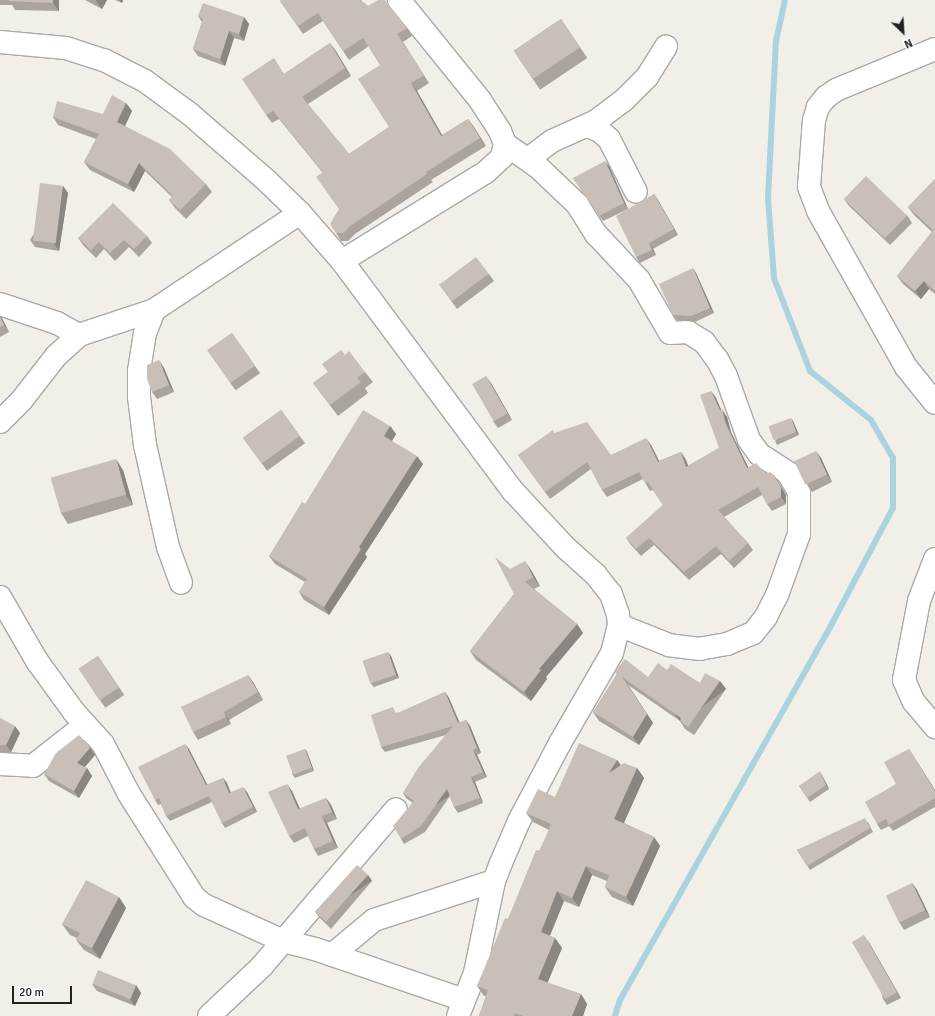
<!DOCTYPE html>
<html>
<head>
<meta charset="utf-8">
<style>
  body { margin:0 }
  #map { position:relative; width:935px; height:1016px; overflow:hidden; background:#f2efe9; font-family:Signika,sans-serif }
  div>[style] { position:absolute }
  .stream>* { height:6px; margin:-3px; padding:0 3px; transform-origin:3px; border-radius:3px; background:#aad3df }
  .roads { filter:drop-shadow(1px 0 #a9a9a9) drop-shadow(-1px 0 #a9a9a9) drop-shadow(0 1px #a9a9a9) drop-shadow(0 -1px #a9a9a9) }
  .minor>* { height:22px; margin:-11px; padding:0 11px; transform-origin:11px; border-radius:11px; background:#fff }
  .wall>* { inset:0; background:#aba49e; transform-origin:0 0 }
  .shaded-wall>* { inset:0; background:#8b8681; transform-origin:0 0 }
  .building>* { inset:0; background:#c7bfb8; transform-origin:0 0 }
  span { translate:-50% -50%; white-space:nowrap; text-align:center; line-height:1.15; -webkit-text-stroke:3px #fff; paint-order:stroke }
  .north { position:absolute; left:883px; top:12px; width:40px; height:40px; -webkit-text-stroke:3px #fff; paint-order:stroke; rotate:155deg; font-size:11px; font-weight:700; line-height:16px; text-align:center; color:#222 }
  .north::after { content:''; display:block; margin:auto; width:14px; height:18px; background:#222; clip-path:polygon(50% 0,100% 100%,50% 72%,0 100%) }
  .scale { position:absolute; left:12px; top:986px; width:60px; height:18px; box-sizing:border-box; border:2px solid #222; border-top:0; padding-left:5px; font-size:12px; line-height:14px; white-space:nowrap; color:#222; -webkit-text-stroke:3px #fff; paint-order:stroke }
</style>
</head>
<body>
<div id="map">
  <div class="stream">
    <div style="left:615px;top:1016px;width:17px;rotate:-73deg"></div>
    <div style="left:620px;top:1000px;width:421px;rotate:-60.6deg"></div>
    <div style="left:827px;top:633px;width:141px;rotate:-62.2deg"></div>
    <div style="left:893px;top:508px;width:50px;rotate:-90deg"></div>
    <div style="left:893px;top:458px;width:44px;rotate:-120.1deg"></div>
    <div style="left:871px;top:420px;width:78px;rotate:-141.2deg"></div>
    <div style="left:810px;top:371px;width:100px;rotate:-111.2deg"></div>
    <div style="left:774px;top:278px;width:80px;rotate:-94.3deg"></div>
    <div style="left:768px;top:198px;width:157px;rotate:-87.1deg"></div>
    <div style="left:776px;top:41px;width:42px;rotate:-77.6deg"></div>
  </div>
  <div class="roads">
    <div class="minor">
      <div style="left:0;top:42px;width:66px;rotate:5.2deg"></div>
      <div style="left:66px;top:48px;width:40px;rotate:18deg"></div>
      <div style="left:104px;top:60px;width:46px;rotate:27.1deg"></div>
      <div style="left:145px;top:81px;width:56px;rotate:36.3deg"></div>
      <div style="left:190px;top:114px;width:102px;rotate:41deg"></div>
      <div style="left:267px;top:181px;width:46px;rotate:44.1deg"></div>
      <div style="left:300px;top:213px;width:64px;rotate:48.8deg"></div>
      <div style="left:342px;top:261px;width:287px;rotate:53.4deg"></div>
      <div style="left:513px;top:491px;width:78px;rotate:47.1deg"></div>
      <div style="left:566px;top:548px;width:40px;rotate:42deg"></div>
      <div style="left:596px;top:575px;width:24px;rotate:52deg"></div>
      <div style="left:611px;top:594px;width:21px;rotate:71deg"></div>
      <div style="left:618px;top:614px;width:11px;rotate:85deg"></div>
      <div style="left:619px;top:625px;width:29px;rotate:104deg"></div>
      <div style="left:612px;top:653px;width:104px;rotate:120deg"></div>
      <div style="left:560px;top:743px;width:88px;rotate:117.7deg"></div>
      <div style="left:519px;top:821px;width:46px;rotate:113.2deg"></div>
      <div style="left:501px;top:863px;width:19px;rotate:111deg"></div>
      <div style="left:494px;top:881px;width:94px;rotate:101.7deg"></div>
      <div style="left:475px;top:973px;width:46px;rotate:111.6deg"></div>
      <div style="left:935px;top:49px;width:107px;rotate:157.5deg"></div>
      <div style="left:836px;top:90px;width:12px;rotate:145deg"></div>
      <div style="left:826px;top:97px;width:13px;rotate:129deg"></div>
      <div style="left:818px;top:107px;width:14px;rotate:107deg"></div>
      <div style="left:814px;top:120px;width:67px;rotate:94.3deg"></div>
      <div style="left:809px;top:187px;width:26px;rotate:69deg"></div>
      <div style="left:818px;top:211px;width:179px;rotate:60.6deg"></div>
      <div style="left:906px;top:367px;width:46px;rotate:51.1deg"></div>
      <div style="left:587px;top:126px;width:14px;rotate:21deg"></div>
      <div style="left:600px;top:131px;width:12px;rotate:42deg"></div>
      <div style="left:609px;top:139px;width:59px;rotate:63deg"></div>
      <div style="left:505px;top:144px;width:40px;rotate:34.9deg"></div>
      <div style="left:538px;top:167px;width:54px;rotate:43.5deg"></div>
      <div style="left:577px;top:204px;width:36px;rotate:58deg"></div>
      <div style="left:596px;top:234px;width:63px;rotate:46.9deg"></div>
      <div style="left:639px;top:280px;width:61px;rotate:59.7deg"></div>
      <div style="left:670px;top:333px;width:18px;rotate:-3deg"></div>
      <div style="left:688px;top:332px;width:19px;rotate:32deg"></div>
      <div style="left:704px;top:342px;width:21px;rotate:53deg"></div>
      <div style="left:717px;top:359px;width:19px;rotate:62deg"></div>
      <div style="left:726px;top:376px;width:68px;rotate:70.2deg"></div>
      <div style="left:749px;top:440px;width:17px;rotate:54deg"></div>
      <div style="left:759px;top:454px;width:35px;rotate:33deg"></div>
      <div style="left:788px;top:473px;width:22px;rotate:60deg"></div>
      <div style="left:799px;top:492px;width:42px;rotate:90deg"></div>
      <div style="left:799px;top:534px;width:65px;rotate:109.8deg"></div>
      <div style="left:777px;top:595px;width:25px;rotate:117deg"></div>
      <div style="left:766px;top:617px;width:21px;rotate:129deg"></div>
      <div style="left:753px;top:633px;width:28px;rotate:157deg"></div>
      <div style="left:727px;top:644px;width:27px;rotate:170deg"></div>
      <div style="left:700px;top:649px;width:31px;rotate:-173deg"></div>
      <div style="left:669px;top:645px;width:54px;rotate:-158.2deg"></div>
      <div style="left:528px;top:159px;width:30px;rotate:-37deg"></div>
      <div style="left:552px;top:141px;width:48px;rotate:-24.4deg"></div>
      <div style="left:596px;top:121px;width:35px;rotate:-37deg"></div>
      <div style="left:624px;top:100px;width:33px;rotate:-45deg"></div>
      <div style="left:647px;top:77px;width:36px;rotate:-58deg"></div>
      <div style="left:342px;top:261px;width:169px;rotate:-31.7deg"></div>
      <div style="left:486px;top:172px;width:22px;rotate:-43deg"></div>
      <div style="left:502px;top:157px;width:13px;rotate:-77deg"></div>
      <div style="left:505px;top:144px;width:14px;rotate:-111deg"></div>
      <div style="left:500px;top:131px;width:37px;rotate:-123deg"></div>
      <div style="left:480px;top:100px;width:129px;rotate:-129deg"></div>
      <div style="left:0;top:304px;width:60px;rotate:18.4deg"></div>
      <div style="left:57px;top:323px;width:25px;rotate:29deg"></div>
      <div style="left:154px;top:310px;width:25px;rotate:111deg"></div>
      <div style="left:145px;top:333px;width:38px;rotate:99deg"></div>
      <div style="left:139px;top:371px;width:26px;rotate:90deg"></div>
      <div style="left:139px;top:397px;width:48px;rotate:82.9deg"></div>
      <div style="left:145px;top:445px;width:105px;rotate:77.3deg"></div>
      <div style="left:168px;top:547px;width:38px;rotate:70deg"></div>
      <div style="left:0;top:422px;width:30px;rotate:-45deg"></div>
      <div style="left:21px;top:401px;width:57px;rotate:-52.1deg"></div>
      <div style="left:56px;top:356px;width:31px;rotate:-42deg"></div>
      <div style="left:79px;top:335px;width:79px;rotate:-18.4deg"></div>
      <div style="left:154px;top:310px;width:175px;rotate:-33.6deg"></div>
      <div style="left:935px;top:559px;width:45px;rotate:110.9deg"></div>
      <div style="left:919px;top:601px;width:80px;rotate:100.8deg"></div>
      <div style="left:904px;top:680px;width:24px;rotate:66deg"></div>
      <div style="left:914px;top:702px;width:33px;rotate:50deg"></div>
      <div style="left:0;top:597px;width:74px;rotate:60deg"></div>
      <div style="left:37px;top:661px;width:63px;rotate:54deg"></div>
      <div style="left:74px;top:712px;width:43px;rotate:47.8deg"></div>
      <div style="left:103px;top:744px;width:56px;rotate:62.5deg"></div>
      <div style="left:129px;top:794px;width:122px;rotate:57.7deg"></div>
      <div style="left:194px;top:897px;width:13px;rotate:39deg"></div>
      <div style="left:204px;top:905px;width:87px;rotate:24.5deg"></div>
      <div style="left:283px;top:941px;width:33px;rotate:14deg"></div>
      <div style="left:315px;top:949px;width:157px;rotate:18.9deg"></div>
      <div style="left:0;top:764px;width:33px;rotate:3deg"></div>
      <div style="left:33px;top:766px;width:66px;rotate:-38.3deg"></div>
      <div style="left:332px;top:955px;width:55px;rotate:-39.8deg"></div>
      <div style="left:374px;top:920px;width:126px;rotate:-18deg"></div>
      <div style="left:209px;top:1016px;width:73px;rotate:-43.3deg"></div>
      <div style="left:262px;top:966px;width:206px;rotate:-49.5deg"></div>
    </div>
  </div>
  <div class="wall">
    <div style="clip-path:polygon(0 0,59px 0,59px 11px,15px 10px,12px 5px,0 5px)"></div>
    <div style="clip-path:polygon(85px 0,107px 0,102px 9px)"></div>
    <div style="clip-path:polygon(115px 0,123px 0,122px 3px)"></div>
    <div style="clip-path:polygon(282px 0,361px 0,363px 3px,368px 6px,407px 28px,412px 36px,403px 42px,429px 83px,417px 91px,442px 135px,468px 119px,486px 146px,431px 180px,433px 182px,355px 234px,348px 241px,341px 241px,336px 233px,339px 209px,323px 173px,279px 119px,272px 123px,266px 115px,284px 74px,330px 43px,351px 76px,308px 104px,349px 154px,389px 127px,380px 65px,369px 46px,349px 60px,323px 21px,303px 34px,280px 1px)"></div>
    <div style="clip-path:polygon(198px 16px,244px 17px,249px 24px,244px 41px,234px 38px,225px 66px,198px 56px,193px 49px,202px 22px)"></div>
    <div style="left:561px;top:19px;width:47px;height:57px;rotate:56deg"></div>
    <div style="clip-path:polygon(126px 103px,132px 111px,125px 126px,206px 184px,212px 192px,186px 219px,175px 208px,169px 200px,172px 197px,145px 171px,134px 192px,90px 170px,84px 162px,96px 139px,58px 125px,53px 117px,103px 114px)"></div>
    <div style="clip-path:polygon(609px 166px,628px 209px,603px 221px,573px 178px)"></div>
    <div style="clip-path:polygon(935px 179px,935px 294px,929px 289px,921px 299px,903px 284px,897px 276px,932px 232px,914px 215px,908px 207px)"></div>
    <div style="clip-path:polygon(63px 186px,68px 193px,59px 251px,35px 247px,30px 240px)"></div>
    <div style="clip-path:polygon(654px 194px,658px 200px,678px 235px,653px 249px,656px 255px,640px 263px,636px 257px)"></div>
    <div style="clip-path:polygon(844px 199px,907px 215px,912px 223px,890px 245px,849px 206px)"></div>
    <div style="clip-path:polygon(147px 236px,152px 243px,139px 257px,129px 247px,115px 261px,104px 249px,96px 258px,83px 245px,78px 238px)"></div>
    <div style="clip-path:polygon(693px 268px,696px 273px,714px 313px,695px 322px,677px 320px,673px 315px)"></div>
    <div style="clip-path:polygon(489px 274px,494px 281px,457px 309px,439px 284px)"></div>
    <div style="clip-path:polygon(0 316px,9px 332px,0 337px)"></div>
    <div style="left:232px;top:333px;width:49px;height:30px;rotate:55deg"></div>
    <div style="clip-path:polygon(345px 355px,365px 372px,373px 382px,365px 388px,368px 393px,338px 416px,313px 383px,328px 372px)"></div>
    <div style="clip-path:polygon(164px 368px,174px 392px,157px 399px,152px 392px)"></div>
    <div style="clip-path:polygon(491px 383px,512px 420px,498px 428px,493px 421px)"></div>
    <div style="clip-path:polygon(711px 391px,716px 398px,721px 410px,727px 417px,731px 432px,748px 467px,766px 474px,774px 475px,786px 495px,786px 504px,772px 511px,767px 504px,762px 495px,724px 517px,748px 543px,753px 550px,734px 568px,721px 554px,689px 580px,654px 545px,641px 556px,631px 545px,626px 538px,663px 505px,653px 490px,650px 491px,643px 479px,607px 497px,602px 490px,591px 469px,550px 499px,518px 455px,554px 433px,611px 455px,651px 445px,659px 461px,681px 452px,686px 460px,688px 466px,719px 448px)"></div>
    <div style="left:281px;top:410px;width:41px;height:47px;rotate:54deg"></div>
    <div style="clip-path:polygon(793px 421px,799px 435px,777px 445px,775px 441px)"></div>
    <div style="clip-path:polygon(390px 426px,396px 434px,392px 441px,423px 464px,365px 554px,367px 557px,329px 615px,304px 600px,299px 592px,305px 582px,275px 564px,269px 556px,305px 504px)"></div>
    <div style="clip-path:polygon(821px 458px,832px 482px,812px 492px,807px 485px)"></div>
    <div style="clip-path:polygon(123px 470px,133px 505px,68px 524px,61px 513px)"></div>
    <div style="clip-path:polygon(510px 569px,531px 570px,540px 586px,534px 589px,577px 624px,583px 633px,546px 677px,547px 679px,531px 701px,476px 660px,470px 651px,514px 594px)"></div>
    <div style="left:98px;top:656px;width:47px;height:23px;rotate:56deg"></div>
    <div style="clip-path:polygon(391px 656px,399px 678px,374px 687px,371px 684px)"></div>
    <div style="clip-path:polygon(667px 670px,700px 683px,720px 681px,726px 689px,694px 735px,685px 729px,680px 721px,628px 685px,653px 723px,639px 745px,599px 721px,593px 712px,617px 674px,615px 672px,648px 677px)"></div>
    <div style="clip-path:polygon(248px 675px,253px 682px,263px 700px,229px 720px,231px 724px,198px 740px,193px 732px)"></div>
    <div style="clip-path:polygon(445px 692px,449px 698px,460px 723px,466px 720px,470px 726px,481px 753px,477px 755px,487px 777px,475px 782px,483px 803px,458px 813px,454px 807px,450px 796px,425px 832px,404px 844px,401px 839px,413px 803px,406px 798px,403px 793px,446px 735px,385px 752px,381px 747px,397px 712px,398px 713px)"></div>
    <div style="clip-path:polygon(0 718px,20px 733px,11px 752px,0 752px)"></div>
    <div style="clip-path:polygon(88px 744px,95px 755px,85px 767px,87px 768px,92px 776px,79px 798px,49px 781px,44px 774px)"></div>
    <div style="clip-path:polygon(189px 749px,207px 785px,223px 778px,227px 783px,230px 793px,247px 792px,257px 812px,225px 828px,222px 823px,212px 802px,170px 821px,166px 816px,161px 804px,158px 805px,155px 800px)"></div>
    <div style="clip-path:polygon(305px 749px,307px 752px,314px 771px,295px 778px,292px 774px)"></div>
    <div style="clip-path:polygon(909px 749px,935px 790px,935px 807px,893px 831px,889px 826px,881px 830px,877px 824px,896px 784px)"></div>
    <div style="clip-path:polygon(617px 760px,621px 765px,637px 768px,644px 778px,624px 823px,654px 837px,660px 846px,633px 906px,612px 897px,605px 887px,607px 881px,592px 875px,579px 907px,564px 901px,550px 936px,555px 938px,562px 948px,547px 983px,581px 994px,587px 1004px,583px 1016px,479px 1016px,486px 996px,484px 996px,477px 986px,549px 830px,533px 822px,526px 813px,555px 797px)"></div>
    <div style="clip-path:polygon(822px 775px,829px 789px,810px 802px,799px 786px)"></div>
    <div style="clip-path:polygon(292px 791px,300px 809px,326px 798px,331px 805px,337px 819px,327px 823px,338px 848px,318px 856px,314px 849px,308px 836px,294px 843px,289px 836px)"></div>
    <div style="clip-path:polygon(868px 822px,873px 832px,810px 870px,797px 850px)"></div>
    <div style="clip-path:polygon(368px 875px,372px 881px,331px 929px,320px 918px,316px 913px)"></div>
    <div style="clip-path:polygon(912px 883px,917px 890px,930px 917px,904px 930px,899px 922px)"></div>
    <div style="clip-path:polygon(119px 897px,126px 908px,100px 959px,84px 950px,76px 940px,77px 938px,70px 935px,62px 924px)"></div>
    <div style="clip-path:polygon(868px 941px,901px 998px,887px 1005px,883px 999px)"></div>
    <div style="clip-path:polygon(92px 984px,136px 985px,141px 993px,135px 1006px,97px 991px)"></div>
  </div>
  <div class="shaded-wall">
    <div style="clip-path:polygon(53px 0,59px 0,59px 11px,53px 3px)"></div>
    <div style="clip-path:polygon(96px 0,107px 0,102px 9px,96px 1px)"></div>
    <div style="clip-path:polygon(119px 0,123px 0,122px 3px)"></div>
    <div style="clip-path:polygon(244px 17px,249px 24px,244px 41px,239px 34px)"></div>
    <div style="clip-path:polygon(229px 31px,234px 38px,225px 66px,220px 59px)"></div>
    <div style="clip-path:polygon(330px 43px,336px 51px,351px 76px,345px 68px)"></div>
    <div style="clip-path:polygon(411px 83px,417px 91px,447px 144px,441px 136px)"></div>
    <div style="clip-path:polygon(126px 103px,132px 111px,123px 130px,117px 122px)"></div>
    <div style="clip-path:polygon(468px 119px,474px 127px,486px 146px,480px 138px)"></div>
    <div style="clip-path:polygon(605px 161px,609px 166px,628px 209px,624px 203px)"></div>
    <div style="clip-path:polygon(139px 163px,145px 171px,134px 192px,128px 184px)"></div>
    <div style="clip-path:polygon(63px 186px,68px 193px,59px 251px,54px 244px)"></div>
    <div style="clip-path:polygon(654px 194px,658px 200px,678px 235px,674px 229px)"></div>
    <div style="clip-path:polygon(649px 243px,653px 249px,656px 255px,652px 250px)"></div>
    <div style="clip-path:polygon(693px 268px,696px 273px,714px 313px,710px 308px)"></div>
    <div style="clip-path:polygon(924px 281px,929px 289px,921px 299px,915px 291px)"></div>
    <div style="clip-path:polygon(0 316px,2px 318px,9px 332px,4px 325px,0 317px)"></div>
    <div style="clip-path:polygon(159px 360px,164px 368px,174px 392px,169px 385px)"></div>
    <div style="clip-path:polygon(486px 376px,491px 383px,512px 420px,507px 413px)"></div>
    <div style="clip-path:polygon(711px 391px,716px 398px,724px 416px,722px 409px,727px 417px,731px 432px,752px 475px,747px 468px)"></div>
    <div style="clip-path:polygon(791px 418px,793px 421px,799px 435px,796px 432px)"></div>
    <div style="clip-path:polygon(390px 426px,396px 434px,390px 444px,384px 436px)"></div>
    <div style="clip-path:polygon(646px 438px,651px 445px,663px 469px,658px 462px)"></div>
    <div style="clip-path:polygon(816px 451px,821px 458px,832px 482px,827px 475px)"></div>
    <div style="clip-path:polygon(681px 452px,686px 460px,691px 474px,686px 467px)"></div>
    <div style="clip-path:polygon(417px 456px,423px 464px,365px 554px,367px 557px,329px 615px,324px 607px,359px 547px)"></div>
    <div style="clip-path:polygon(116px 459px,123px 470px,133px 505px,126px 495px)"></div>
    <div style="clip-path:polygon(774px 475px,786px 495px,786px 504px,781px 497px)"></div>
    <div style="clip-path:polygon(525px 561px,531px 570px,540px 586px,533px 577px)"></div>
    <div style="clip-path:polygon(577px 624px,583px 633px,546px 677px,547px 679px,531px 701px,524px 692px,539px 669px)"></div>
    <div style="clip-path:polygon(388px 652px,391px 656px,399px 678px,396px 675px)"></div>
    <div style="clip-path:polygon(248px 675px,253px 682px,263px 700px,258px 692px)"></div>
    <div style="left:720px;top:681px;width:10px;height:56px;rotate:53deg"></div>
    <div style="clip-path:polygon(628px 685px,653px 723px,639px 745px,633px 737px)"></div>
    <div style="clip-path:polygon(445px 692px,449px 698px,462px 729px,458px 723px)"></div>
    <div style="clip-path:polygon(224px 712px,229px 720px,231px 724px,226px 717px)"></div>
    <div style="clip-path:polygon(466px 720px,470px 726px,481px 753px,477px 748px)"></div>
    <div style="clip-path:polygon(15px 726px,20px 733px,11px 752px,6px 745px)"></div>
    <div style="clip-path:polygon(88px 744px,95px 755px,82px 770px,77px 763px)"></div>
    <div style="clip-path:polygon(185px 744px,189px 749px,210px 790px,206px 785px)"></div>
    <div style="clip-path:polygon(305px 749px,307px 752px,314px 771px,312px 768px)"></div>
    <div style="clip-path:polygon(909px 749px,935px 790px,935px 791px)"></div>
    <div style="clip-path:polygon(473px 750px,477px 755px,487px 777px,483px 772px)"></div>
    <div style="clip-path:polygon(617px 760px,624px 770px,609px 773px)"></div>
    <div style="clip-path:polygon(87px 768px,92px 776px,79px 798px,74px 791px)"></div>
    <div style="clip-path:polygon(637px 768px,644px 778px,621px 829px,614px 819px)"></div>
    <div style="clip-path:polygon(820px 771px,829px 789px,826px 785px)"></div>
    <div style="clip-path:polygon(471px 777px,475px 782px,483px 803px,480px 798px)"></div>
    <div style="clip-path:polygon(223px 778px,227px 783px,233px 798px,229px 793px)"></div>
    <div style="clip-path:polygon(287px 784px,292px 791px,303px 816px,298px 809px)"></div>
    <div style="clip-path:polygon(243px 787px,247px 792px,257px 812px,253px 807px)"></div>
    <div style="left:447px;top:789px;width:7px;height:45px;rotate:56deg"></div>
    <div style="clip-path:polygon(326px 798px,331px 805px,337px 819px,332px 812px)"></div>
    <div style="clip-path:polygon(322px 816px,327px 823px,338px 848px,333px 841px)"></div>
    <div style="clip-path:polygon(654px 837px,660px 846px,633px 906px,626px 897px)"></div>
    <div style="clip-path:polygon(586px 866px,592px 875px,579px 907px,572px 898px)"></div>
    <div style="left:368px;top:875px;width:7px;height:63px;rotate:56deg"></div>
    <div style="clip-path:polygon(912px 883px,917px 890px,930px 917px,925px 910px)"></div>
    <div style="clip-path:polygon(557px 891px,564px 901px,547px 942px,541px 932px)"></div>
    <div style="clip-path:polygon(119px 897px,126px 908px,100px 959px,92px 948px)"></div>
    <div style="clip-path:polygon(864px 935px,868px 941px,901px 998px,897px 992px)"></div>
    <div style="clip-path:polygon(555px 938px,562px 948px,545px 989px,538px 979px)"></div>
    <div style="clip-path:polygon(136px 985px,141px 993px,135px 1006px,130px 999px)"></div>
    <div style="clip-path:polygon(581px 994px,587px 1004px,583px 1016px,572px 1016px)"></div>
  </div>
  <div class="building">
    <div style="clip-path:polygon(9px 0,53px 0,53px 3px,9px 1px)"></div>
    <div style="clip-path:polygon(282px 0,360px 0,362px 3px,364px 2px,368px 6px,378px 0,385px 0,407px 28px,397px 34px,424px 75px,411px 83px,441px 136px,468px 119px,480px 138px,426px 172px,427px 174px,350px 226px,343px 233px,336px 233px,330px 224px,339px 209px,316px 177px,323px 172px,273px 111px,266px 115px,242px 79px,274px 58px,284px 74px,330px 43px,345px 68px,302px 97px,349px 154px,389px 127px,358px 79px,380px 65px,363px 38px,343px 51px,318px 13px,298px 26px,280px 1px)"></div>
    <div style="clip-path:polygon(203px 3px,244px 17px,239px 34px,229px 31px,220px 59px,193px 49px,203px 19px,198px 16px)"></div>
    <div style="left:561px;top:19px;width:34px;height:57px;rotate:56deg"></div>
    <div style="clip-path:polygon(112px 95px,126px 103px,117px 122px,170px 149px,206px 184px,180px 210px,169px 200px,173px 196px,139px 163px,128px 184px,84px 162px,99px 134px,53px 117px,57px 101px,103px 114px)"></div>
    <div style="clip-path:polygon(605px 161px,624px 203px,599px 216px,573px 178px)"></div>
    <div style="left:866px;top:176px;width:57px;height:32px;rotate:44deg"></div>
    <div style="clip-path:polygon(935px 179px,935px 291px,924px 281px,915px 291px,897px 276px,933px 230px,908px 207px)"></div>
    <div style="left:40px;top:183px;width:23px;height:58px;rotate:7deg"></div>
    <div style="clip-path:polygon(654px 194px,674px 229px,649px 243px,652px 250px,636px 257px,616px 216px)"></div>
    <div style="clip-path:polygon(113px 203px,147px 236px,134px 249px,124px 240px,110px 253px,99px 242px,91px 250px,78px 238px)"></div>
    <div style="left:476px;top:257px;width:21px;height:46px;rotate:53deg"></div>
    <div style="clip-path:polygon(693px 268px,710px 308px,691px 316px,673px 315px,659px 284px)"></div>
    <div style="clip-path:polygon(0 317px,4px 325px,0 327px)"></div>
    <div style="left:232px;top:333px;width:40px;height:30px;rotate:55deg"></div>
    <div style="clip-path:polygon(341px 350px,345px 355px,349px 351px,365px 372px,357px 378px,361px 382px,330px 405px,313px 383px,328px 372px,322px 364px)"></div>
    <div style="clip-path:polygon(159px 360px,169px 385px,152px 392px,147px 379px,147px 365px)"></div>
    <div style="left:486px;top:376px;width:43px;height:16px;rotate:60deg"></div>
    <div style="clip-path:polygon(711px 391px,720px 410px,722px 409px,726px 425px,747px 468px,756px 463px,766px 474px,770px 472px,774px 475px,781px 488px,781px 497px,767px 504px,758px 487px,718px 510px,748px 543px,729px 561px,716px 546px,684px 572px,649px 538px,636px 549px,626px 538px,663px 505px,648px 482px,645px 483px,639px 472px,602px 490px,587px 462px,545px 492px,518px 455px,553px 430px,554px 433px,587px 422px,611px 455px,646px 438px,658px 462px,681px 452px,686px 467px,719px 448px,700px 395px)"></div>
    <div style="left:281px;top:410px;width:32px;height:47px;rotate:54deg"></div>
    <div style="clip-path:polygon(363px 410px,390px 426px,384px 436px,417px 456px,359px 547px,361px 549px,324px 607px,299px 592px,307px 579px,269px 556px,302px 502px,305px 504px)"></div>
    <div style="left:791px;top:418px;width:15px;height:24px;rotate:70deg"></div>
    <div style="left:816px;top:451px;width:26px;height:24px;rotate:65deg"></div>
    <div style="left:116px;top:459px;width:37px;height:68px;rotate:74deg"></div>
    <div style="clip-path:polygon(495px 557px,510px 569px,525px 561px,533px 577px,525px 582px,577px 624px,539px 669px,541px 670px,524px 692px,470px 651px,514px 594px)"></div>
    <div style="left:388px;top:652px;width:24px;height:27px;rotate:71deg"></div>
    <div style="left:98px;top:656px;width:38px;height:23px;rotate:57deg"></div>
    <div style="clip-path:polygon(625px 659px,648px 677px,658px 663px,667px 670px,671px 664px,700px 683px,705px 673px,720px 681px,688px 727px,680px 721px,681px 718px,622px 677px,647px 714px,633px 737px,593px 712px,618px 673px,615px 672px)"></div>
    <div style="clip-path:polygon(248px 675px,258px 692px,224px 712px,226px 717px,193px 732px,181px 707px)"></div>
    <div style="clip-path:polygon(445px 692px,458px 723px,466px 720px,477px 748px,473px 750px,483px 772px,471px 777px,480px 798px,454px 807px,447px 789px,421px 826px,401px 839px,393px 826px,414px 801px,403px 793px,418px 768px,453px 726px,381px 747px,371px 715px,393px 707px,396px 714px)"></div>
    <div style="clip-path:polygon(0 718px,15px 726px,6px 745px,0 745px)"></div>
    <div style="clip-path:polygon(79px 735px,88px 744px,90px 748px,77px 763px,87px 768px,74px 791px,44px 774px,56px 753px)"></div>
    <div style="clip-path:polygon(579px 743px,617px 760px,609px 773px,624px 763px,637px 768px,614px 819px,654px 837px,626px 897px,605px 887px,609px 875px,586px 866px,572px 898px,557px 891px,541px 932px,555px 938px,538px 979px,581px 994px,572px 1016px,523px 1016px,515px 1013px,514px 1016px,479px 1016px,488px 990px,477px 986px,505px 918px,508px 919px,536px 850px,540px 851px,551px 824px,526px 813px,538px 789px,555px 797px)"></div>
    <div style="clip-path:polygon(185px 744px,206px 785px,223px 778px,229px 793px,243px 787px,253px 807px,222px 823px,209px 796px,166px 816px,159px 798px,155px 800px,138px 767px)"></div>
    <div style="left:305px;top:749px;width:20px;height:20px;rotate:70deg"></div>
    <div style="clip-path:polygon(909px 749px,935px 791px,935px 798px,889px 825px,886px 819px,877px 824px,865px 802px,896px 784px,884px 762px)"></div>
    <div style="clip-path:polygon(820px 771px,826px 785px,807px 798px,799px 786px)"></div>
    <div style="clip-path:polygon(287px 784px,298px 809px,326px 798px,332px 812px,322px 816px,333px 841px,314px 849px,305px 828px,289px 836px,268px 792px)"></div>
    <div style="clip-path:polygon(865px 818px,870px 828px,807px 866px,797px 850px)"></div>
    <div style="left:357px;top:865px;width:15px;height:63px;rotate:42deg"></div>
    <div style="clip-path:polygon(86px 880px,119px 897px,92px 948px,76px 940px,80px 933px,62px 924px)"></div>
    <div style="left:912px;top:883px;width:30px;height:29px;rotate:64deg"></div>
    <div style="left:864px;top:935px;width:66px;height:14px;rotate:60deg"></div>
    <div style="left:98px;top:970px;width:41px;height:15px;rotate:22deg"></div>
  </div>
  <div class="north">N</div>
  <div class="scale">20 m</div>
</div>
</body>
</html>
